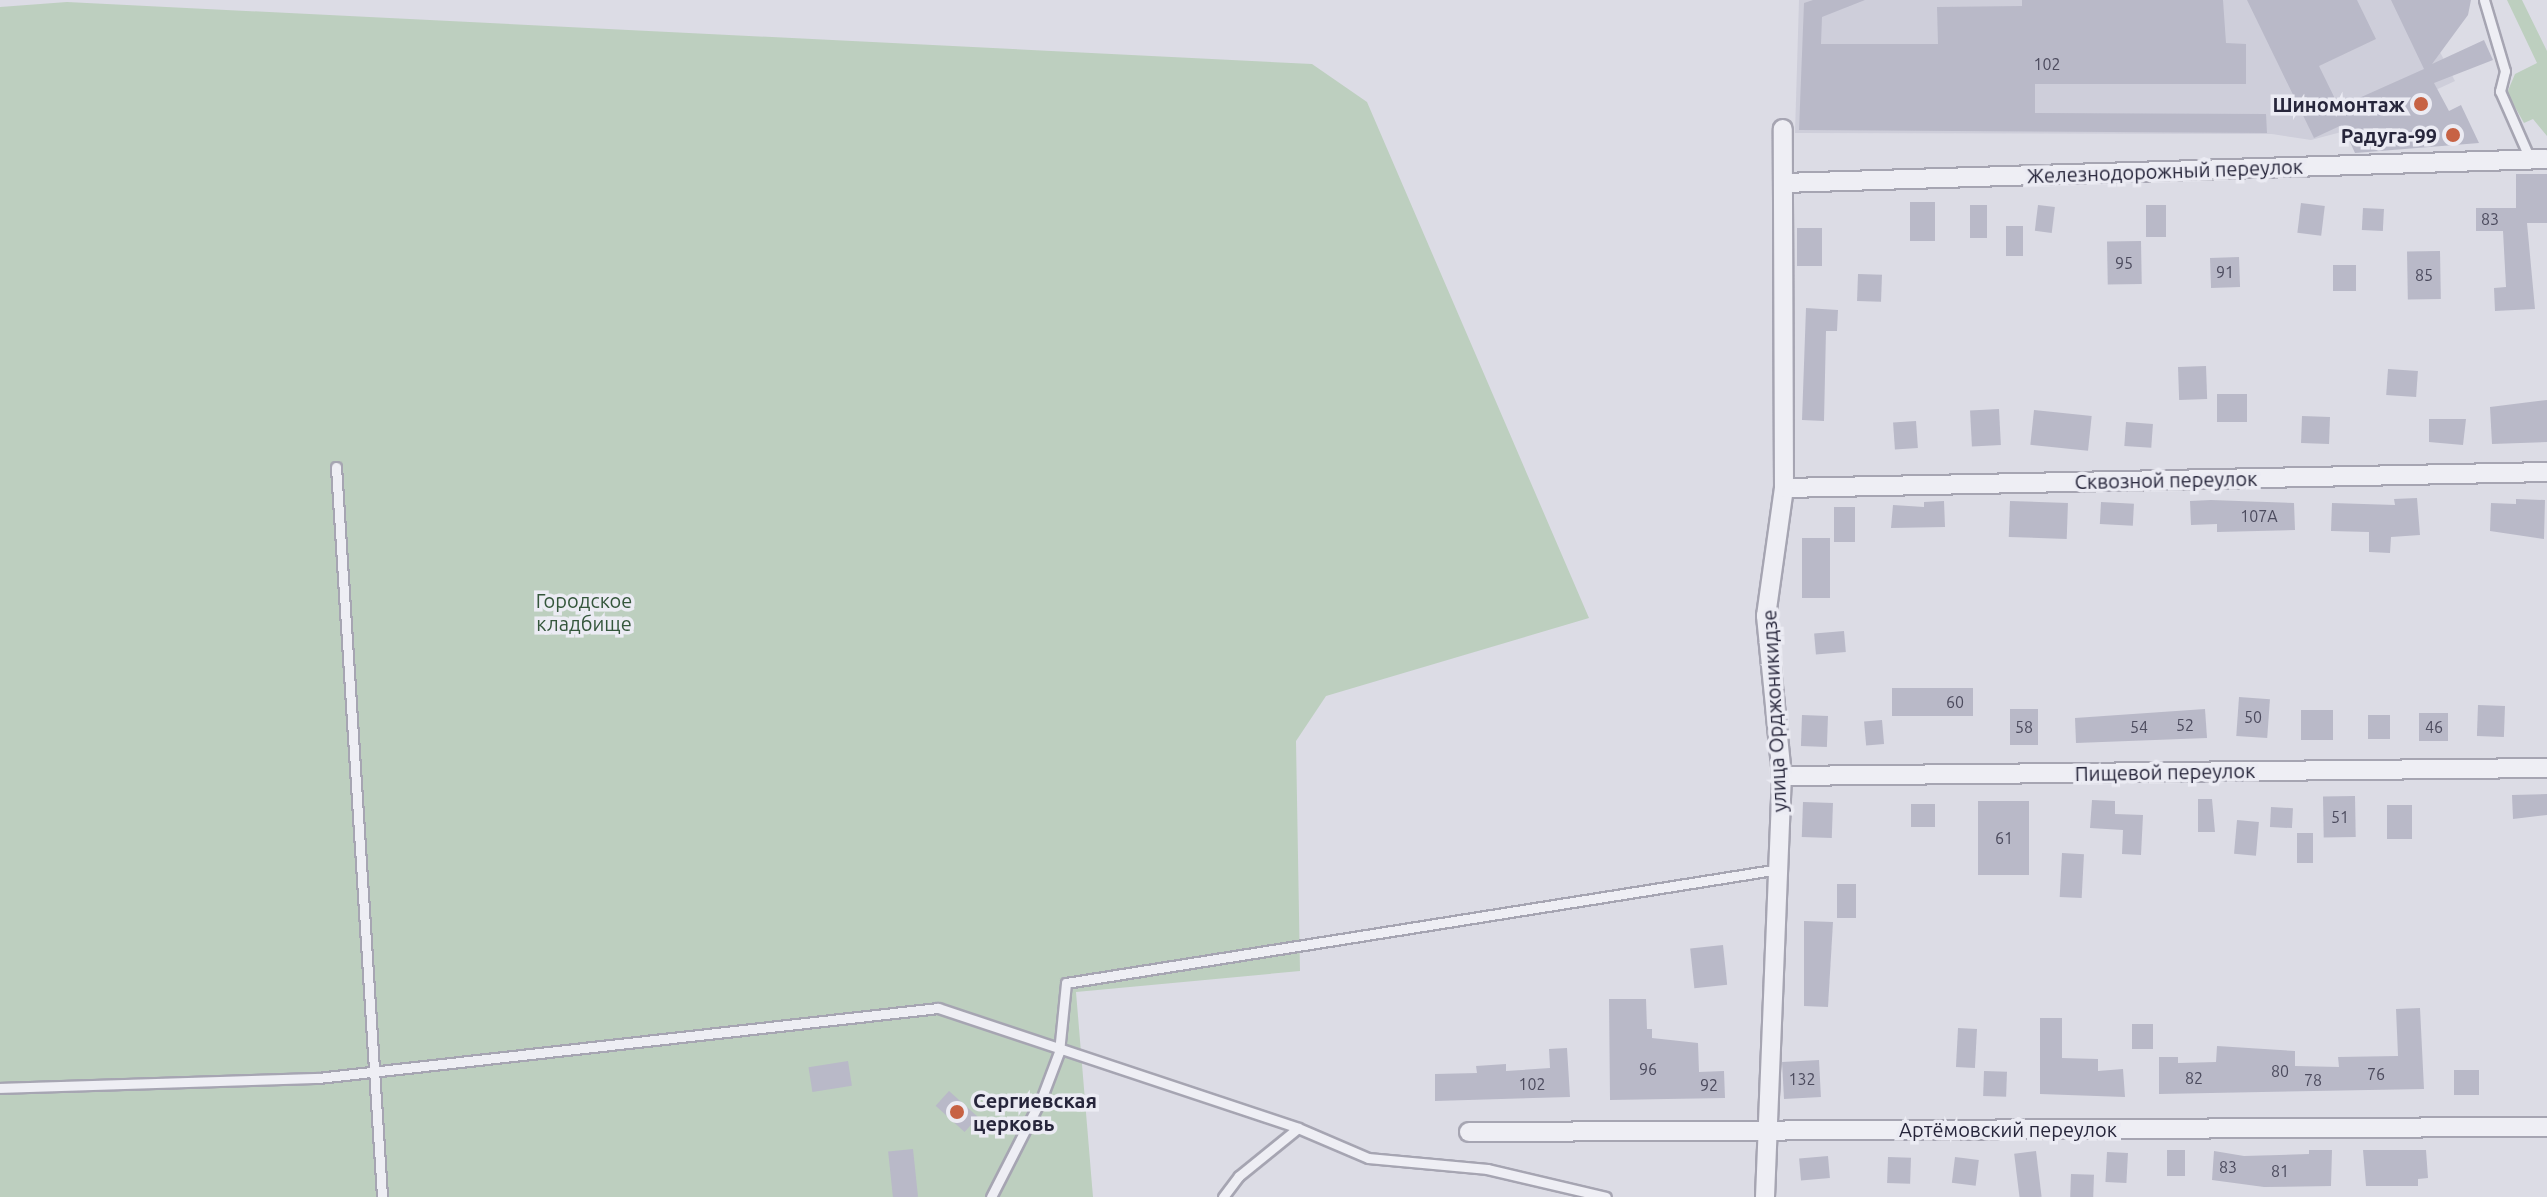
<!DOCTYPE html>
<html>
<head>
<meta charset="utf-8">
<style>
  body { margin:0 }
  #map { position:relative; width:2547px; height:1197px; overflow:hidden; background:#dcdce5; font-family:Ubuntu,sans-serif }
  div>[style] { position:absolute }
  .built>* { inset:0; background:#ceceda }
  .green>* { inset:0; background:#bdcfbf }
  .building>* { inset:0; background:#b9b9c8; transform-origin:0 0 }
  .roads { filter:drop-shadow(2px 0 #a6a5b2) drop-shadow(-2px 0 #a6a5b2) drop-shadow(0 2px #a6a5b2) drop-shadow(0 -2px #a6a5b2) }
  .service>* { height:9px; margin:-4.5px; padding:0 4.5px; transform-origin:4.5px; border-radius:4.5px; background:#eeeef4 }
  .minor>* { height:18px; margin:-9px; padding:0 9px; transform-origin:9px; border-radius:9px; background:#eeeef4 }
  .dots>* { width:22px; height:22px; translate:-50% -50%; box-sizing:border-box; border:4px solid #ebebf3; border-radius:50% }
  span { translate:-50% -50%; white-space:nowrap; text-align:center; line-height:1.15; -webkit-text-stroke:7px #ebebf3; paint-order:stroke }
  .number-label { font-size:16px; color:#4c4b5e }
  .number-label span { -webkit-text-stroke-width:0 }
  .poi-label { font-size:20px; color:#27263b; font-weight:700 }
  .right { translate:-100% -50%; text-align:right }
  .left { translate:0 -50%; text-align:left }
  .street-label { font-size:20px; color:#27263b }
  .park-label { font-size:20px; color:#34563b }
</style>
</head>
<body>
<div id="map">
  <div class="built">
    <div style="clip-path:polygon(1799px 0,2413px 0,2455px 81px,2349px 130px,2311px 140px,2272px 134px,1795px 133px)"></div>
  </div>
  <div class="green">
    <div style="clip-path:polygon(2507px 0,2522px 0,2547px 51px,2547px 136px,2533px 119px,2524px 123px,2507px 93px,2515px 74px,2537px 63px)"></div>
    <div style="clip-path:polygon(67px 2px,1312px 64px,1367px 102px,1589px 618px,1326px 696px,1296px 741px,1300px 971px,1076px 992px,1093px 1197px,0 1197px,0 7px)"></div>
  </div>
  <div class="building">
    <div style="clip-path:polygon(1813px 0,1865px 0,1822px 17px,1821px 44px,1938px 44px,1937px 7px,2022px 6px,2022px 0,2223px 0,2226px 43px,2246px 44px,2246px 84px,2035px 84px,2035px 113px,2266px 114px,2267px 133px,1799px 130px,1804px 3px)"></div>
    <div style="clip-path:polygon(2247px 0,2357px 0,2376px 39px,2319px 66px,2339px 107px,2424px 69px,2391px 0,2471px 0,2468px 15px,2432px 64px,2484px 40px,2493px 60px,2434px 83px,2449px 111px,2461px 105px,2479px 143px,2355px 153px,2342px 125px,2314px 138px)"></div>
    <div style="clip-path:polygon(2516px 174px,2547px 174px,2547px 223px,2527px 223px,2535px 309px,2495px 311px,2494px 288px,2506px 287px,2503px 231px,2476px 231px,2476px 208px,2516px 208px)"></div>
    <div style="left:1910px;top:202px;width:25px;height:39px"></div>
    <div style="left:2301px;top:203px;width:24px;height:30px;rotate:7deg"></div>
    <div style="left:1970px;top:205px;width:17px;height:33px"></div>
    <div style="left:2038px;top:205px;width:17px;height:26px;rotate:7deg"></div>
    <div style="left:2146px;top:205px;width:20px;height:32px"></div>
    <div style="left:2363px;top:208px;width:21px;height:22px;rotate:3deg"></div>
    <div style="left:2006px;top:226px;width:17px;height:30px"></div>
    <div style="left:1797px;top:228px;width:25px;height:38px"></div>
    <div style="left:2141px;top:241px;width:43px;height:34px;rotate:89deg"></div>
    <div style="left:2440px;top:251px;width:48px;height:33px;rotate:89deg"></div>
    <div style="left:2239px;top:257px;width:30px;height:29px;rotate:88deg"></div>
    <div style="left:2333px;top:265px;width:23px;height:26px"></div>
    <div style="left:1858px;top:274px;width:24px;height:27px;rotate:2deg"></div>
    <div style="clip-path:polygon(1806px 308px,1838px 310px,1837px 331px,1826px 331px,1824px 421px,1802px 420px)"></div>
    <div style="left:2206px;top:366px;width:33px;height:28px;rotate:88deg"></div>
    <div style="left:2388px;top:369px;width:30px;height:26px;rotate:4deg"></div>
    <div style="left:2217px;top:394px;width:30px;height:28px"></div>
    <div style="clip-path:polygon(2547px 400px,2547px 442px,2492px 444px,2490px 407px)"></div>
    <div style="left:1999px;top:409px;width:36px;height:29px;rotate:87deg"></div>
    <div style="left:2034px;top:410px;width:58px;height:35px;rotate:6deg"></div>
    <div style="left:2302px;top:416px;width:28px;height:27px;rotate:2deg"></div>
    <div style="clip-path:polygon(2429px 419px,2466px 419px,2463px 445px,2429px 442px)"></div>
    <div style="left:1916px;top:421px;width:27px;height:23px;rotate:86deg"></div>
    <div style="left:2126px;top:422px;width:27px;height:24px;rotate:4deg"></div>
    <div style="clip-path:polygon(2417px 498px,2420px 535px,2391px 537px,2390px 553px,2369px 552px,2369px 532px,2331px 531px,2332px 503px,2395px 505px,2394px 499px)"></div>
    <div style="clip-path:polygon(2516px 499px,2545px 500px,2544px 539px,2490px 531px,2491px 503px,2516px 504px)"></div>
    <div style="clip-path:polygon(2211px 500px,2294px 503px,2295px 530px,2217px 532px,2217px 524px,2191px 525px,2190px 501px)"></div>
    <div style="clip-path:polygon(1944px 501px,1945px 527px,1891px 528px,1893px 505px,1924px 507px,1924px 502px)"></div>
    <div style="left:2010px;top:501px;width:58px;height:36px;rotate:2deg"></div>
    <div style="left:2101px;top:502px;width:33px;height:22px;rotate:3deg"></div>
    <div style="left:1834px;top:507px;width:21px;height:35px"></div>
    <div style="left:1802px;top:538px;width:28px;height:60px"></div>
    <div style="left:1844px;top:631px;width:21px;height:30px;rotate:85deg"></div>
    <div style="left:1892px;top:688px;width:81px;height:28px"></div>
    <div style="left:2239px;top:697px;width:31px;height:39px;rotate:4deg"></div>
    <div style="left:2478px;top:705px;width:27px;height:31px;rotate:2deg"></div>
    <div style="left:2010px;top:709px;width:28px;height:36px"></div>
    <div style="clip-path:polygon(2205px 709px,2207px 738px,2076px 743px,2075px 718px)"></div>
    <div style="left:2301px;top:710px;width:32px;height:30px"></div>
    <div style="left:2419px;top:713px;width:29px;height:28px"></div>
    <div style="left:1802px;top:715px;width:26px;height:31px;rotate:2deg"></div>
    <div style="left:2368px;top:715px;width:22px;height:24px"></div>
    <div style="left:1882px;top:720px;width:24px;height:18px;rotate:85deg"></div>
    <div style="clip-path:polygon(2547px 794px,2547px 815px,2513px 819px,2512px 795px)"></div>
    <div style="left:2355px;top:796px;width:41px;height:32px;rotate:89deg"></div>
    <div style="clip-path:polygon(2198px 799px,2212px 799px,2215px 832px,2198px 832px)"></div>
    <div style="clip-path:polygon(2092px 800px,2115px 801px,2115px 814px,2143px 815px,2141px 855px,2122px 854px,2123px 830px,2090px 828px)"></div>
    <div style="left:1978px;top:801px;width:51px;height:74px"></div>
    <div style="left:1803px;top:802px;width:30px;height:35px;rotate:2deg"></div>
    <div style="left:1911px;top:804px;width:24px;height:23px"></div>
    <div style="left:2387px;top:805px;width:25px;height:34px"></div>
    <div style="left:2271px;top:807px;width:22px;height:20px;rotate:3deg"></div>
    <div style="left:2237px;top:820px;width:22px;height:34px;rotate:5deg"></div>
    <div style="left:2297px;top:833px;width:16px;height:30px"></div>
    <div style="left:2062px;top:853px;width:22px;height:44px;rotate:3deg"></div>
    <div style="left:1837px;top:884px;width:19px;height:34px"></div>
    <div style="clip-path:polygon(1804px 921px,1833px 922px,1828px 1007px,1804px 1006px)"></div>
    <div style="left:1723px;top:945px;width:40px;height:33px;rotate:84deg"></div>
    <div style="clip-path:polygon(1609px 999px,1646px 999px,1647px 1029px,1652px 1029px,1652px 1038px,1698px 1043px,1699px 1072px,1724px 1071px,1725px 1098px,1610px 1100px)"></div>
    <div style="clip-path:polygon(2420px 1008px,2424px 1089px,2159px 1094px,2159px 1057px,2178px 1057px,2178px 1063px,2216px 1062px,2217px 1046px,2295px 1051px,2295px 1066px,2339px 1067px,2338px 1057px,2398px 1056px,2396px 1009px)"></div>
    <div style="clip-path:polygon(2040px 1018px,2062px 1018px,2062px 1058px,2098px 1059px,2098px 1071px,2123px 1069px,2125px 1097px,2040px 1094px)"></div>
    <div style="left:2153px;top:1024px;width:25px;height:21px;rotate:90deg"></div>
    <div style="left:1958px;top:1028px;width:19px;height:39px;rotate:3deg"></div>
    <div style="clip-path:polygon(1567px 1048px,1570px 1097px,1435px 1101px,1435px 1074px,1477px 1073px,1476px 1066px,1506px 1064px,1506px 1071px,1550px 1068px,1549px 1049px)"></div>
    <div style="left:1819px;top:1060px;width:37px;height:37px;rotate:87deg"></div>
    <div style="left:848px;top:1061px;width:25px;height:40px;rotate:81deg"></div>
    <div style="left:2454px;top:1070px;width:25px;height:25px"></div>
    <div style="left:1984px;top:1071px;width:23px;height:25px;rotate:2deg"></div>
    <div style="left:949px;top:1091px;width:39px;height:20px;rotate:42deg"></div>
    <div style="left:913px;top:1149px;width:48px;height:25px;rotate:84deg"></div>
    <div style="left:2167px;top:1150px;width:18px;height:26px"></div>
    <div style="clip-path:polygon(2309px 1150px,2332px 1150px,2331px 1186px,2264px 1187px,2212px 1180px,2214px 1151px,2244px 1156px,2309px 1154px)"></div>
    <div style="clip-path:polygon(2363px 1150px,2426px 1150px,2428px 1178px,2418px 1179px,2418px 1186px,2366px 1186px)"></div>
    <div style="left:2036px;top:1151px;width:46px;height:22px;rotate:83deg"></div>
    <div style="left:2107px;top:1152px;width:21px;height:30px;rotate:3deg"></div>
    <div style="left:1828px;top:1156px;width:22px;height:29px;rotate:85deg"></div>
    <div style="left:1888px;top:1157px;width:23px;height:26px;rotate:2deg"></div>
    <div style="left:1955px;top:1157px;width:24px;height:26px;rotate:7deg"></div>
    <div style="left:2071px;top:1174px;width:23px;height:23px;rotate:2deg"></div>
  </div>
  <div class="roads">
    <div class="service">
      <div style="left:2484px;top:0;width:74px;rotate:73.5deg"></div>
      <div style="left:2505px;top:71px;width:21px;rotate:104deg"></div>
      <div style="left:2500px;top:91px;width:74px;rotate:66.2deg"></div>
      <div style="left:336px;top:467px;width:731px;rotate:86.39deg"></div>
      <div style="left:0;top:1088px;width:318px;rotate:-1.8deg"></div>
      <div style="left:318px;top:1078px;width:624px;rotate:-6.44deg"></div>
      <div style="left:938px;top:1008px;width:379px;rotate:18.4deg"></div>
      <div style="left:1298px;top:1128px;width:76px;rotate:23.2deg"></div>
      <div style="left:1368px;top:1158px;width:120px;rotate:5.3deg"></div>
      <div style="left:1487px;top:1169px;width:122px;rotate:13.2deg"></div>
      <div style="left:991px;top:1197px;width:112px;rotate:-63deg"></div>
      <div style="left:1042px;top:1097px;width:48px;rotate:-69.3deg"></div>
      <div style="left:1059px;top:1052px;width:69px;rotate:-84.2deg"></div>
      <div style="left:1066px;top:983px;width:722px;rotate:-9.08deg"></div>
      <div style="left:1223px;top:1197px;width:26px;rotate:-53deg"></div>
      <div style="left:1239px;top:1176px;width:76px;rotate:-39.1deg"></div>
    </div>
    <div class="minor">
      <div style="left:1783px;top:183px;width:764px;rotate:-1.8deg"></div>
      <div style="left:1784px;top:488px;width:763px;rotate:-1.2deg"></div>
      <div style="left:1782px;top:776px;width:765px;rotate:-0.6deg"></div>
      <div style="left:1469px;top:1132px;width:1078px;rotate:-0.27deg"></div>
      <div style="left:1765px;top:1197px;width:421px;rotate:-87.7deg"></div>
      <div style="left:1782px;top:776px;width:161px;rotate:-95.7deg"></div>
      <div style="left:1766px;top:616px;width:129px;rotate:-82deg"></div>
      <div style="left:1784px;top:488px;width:359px;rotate:-90.2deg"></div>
    </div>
  </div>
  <div class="dots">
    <div style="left:2421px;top:104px;background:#c76244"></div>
    <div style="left:2453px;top:135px;background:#c76244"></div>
    <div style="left:957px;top:1112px;background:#c76244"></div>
  </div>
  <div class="number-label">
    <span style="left:2047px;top:64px">102</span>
    <span style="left:2490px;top:219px">83</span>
    <span style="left:2124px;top:263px">95</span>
    <span style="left:2225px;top:272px">91</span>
    <span style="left:2424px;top:275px">85</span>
    <span style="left:2259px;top:516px">107А</span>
    <span style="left:1955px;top:702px">60</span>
    <span style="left:2253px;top:717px">50</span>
    <span style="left:2185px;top:725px">52</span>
    <span style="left:2024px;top:727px">58</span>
    <span style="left:2139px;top:727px">54</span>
    <span style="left:2434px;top:727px">46</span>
    <span style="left:2340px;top:817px">51</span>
    <span style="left:2004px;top:838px">61</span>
    <span style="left:1648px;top:1069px">96</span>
    <span style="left:2280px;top:1071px">80</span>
    <span style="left:2376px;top:1074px">76</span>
    <span style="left:2194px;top:1078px">82</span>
    <span style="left:1802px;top:1079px">132</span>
    <span style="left:2313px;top:1080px">78</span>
    <span style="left:1532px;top:1084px">102</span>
    <span style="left:1709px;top:1085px">92</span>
    <span style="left:2228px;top:1167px">83</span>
    <span style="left:2280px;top:1171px">81</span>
  </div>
  <div class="poi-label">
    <span class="right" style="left:2405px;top:104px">Шиномонтаж</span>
    <span class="right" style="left:2437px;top:135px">Радуга-99</span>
    <span class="left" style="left:973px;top:1112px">Сергиевская<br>церковь</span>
  </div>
  <div class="street-label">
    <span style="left:2165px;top:171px;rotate:-2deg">Железнодорожный переулок</span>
    <span style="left:2166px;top:480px;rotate:-1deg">Сквозной переулок</span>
    <span style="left:1774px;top:711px;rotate:-93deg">улица Орджоникидзе</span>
    <span style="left:2165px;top:772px;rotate:-1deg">Пищевой переулок</span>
    <span style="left:2008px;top:1129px">Артёмовский переулок</span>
  </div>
  <div class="park-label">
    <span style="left:584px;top:612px">Городское<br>кладбище</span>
  </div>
</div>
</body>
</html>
